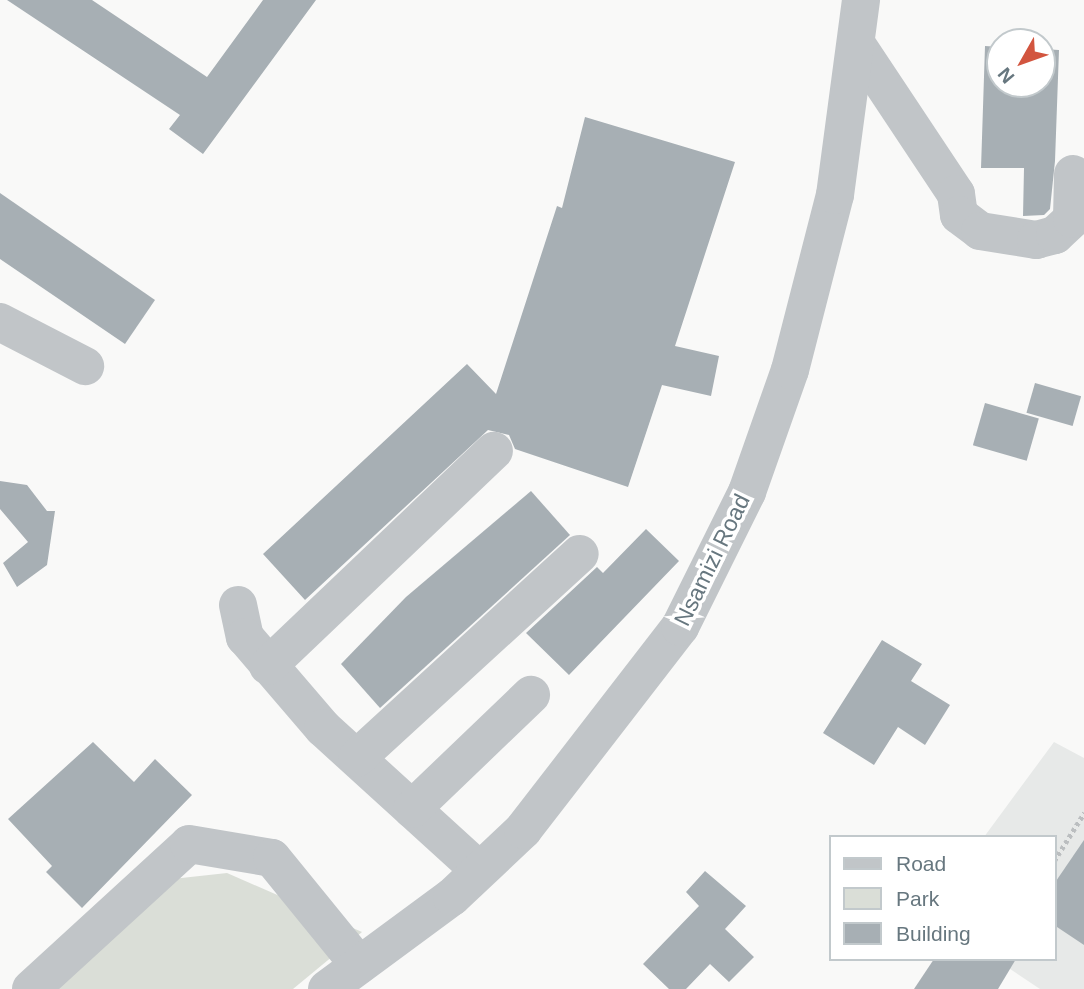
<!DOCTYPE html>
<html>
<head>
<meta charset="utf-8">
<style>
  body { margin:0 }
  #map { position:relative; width:1084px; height:989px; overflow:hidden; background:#f9f9f8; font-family:Arial,sans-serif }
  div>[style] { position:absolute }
  .built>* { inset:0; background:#e7e9e8 }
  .green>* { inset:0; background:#daded7 }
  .building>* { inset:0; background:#a7afb4; transform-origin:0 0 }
  .path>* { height:4.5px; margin-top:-2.25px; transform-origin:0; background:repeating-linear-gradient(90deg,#bbbec0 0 3.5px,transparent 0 7px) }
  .minor>* { height:38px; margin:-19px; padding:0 19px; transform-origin:19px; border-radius:19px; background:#c1c5c8 }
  span { translate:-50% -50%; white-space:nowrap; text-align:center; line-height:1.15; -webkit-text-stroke:7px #fff; paint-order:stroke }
  .street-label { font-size:23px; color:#67777f }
  .legend { position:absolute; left:829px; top:835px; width:228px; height:126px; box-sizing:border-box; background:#fff; border:2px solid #c2c9cc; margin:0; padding:9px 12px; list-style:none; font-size:21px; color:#67777f }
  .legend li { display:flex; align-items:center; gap:14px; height:35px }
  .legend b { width:35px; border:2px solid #c2c9cc }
  .north { position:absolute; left:986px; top:28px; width:70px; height:70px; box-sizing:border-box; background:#fff; border:2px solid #c2c9cc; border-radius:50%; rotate:230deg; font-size:19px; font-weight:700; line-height:28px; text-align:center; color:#67777f }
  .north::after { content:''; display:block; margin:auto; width:24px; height:32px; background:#d2553f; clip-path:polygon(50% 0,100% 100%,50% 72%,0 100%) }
</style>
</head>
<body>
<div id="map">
  <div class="built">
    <div style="clip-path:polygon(1054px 742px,1084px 758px,1084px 989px,1040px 989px,995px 959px,1054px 959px,1054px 837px,984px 837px)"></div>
  </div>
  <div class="green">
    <div style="clip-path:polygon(227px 873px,362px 932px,293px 989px,46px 989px,154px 881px)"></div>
  </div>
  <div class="building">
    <div style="clip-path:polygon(7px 0,92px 0,207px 77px,263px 0,316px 0,203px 154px,169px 129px,180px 115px)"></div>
    <div style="clip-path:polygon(985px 46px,1000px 47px,1000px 84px,1042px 84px,1042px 49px,1059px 50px,1055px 161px,1050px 209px,1044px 215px,1023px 216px,1024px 168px,981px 168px)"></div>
    <div style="clip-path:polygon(585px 117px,735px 162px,675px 346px,719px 356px,711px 396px,662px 385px,628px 487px,515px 449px,509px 435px,488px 430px,305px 600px,263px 554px,467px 364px,496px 394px,557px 206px,562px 208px)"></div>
    <div style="clip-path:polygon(0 193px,155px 300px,125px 344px,0 259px)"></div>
    <div style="left:1035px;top:383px;width:48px;height:31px;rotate:16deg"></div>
    <div style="left:985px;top:403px;width:56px;height:44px;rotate:16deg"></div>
    <div style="clip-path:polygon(0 481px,27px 485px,47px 511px,55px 511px,47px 565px,17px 587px,3px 563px,28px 542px,0 509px)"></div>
    <div style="clip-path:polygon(531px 491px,570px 535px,380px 708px,341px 664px,406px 597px)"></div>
    <div style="clip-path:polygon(646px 529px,679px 561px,569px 675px,526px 633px,597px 567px,603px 573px)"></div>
    <div style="clip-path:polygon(882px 640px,922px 664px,911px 681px,950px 705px,925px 745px,898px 727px,874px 765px,823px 733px)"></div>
    <div style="clip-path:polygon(93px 742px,134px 782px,155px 759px,192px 795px,82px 908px,46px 872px,52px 866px,8px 819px)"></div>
    <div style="clip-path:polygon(1084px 840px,1084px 945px,1054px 925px,1054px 884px)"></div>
    <div style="clip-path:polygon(705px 871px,746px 906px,725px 929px,754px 957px,729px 982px,710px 964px,686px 989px,669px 989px,643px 964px,699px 906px,686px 892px)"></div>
    <div style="clip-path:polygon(934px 959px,1016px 959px,998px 989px,914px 989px)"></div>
  </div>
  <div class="path">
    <div style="left:1054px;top:861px;width:57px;rotate:-58deg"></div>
  </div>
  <div class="minor">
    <div style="left:859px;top:48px;width:175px;rotate:56.4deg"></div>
    <div style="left:956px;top:194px;width:21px;rotate:82deg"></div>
    <div style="left:959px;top:215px;width:26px;rotate:37deg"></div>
    <div style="left:980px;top:231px;width:57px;rotate:9.1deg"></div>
    <div style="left:1036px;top:240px;width:20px;rotate:-15deg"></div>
    <div style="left:1055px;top:235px;width:23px;rotate:-43deg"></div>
    <div style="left:1072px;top:219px;width:45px;rotate:-88.7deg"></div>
    <div style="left:0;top:322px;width:96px;rotate:27.4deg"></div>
    <div style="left:238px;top:605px;width:33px;rotate:78deg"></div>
    <div style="left:245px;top:637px;width:120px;rotate:49.4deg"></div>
    <div style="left:323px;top:728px;width:211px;rotate:42.3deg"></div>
    <div style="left:268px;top:666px;width:312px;rotate:-43.6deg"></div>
    <div style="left:357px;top:758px;width:302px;rotate:-42.5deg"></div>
    <div style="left:412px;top:809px;width:165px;rotate:-43.8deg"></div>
    <div style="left:31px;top:989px;width:214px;rotate:-42.5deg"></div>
    <div style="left:189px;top:844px;width:84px;rotate:9.6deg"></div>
    <div style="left:272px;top:858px;width:138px;rotate:50.9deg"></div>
    <div style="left:327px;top:989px;width:155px;rotate:-36.4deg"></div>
    <div style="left:452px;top:897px;width:98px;rotate:-43.3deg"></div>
    <div style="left:523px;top:830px;width:257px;rotate:-52.3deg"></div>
    <div style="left:680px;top:627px;width:151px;rotate:-63.6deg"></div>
    <div style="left:747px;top:492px;width:129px;rotate:-70.6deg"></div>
    <div style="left:790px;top:370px;width:181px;rotate:-75.6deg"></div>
    <div style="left:835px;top:195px;width:197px;rotate:-82.4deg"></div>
  </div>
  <div class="street-label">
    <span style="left:712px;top:560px;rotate:-64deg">Nsamizi Road</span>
  </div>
  <ul class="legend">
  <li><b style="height:9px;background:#c1c5c8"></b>Road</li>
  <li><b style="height:19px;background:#daded7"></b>Park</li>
  <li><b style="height:19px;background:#a7afb4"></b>Building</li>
  </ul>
  <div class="north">N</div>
</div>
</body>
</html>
